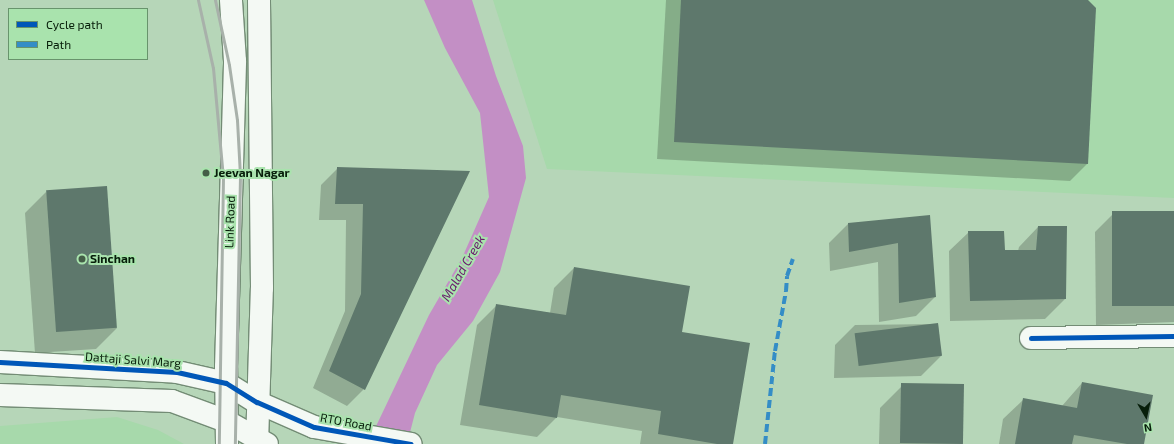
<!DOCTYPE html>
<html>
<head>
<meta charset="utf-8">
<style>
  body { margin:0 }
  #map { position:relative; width:1174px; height:444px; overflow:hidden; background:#b6d6b8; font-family:"Exo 2",sans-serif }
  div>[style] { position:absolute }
  .built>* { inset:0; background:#a7d9ab }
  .water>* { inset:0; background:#c38fc5 }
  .shadow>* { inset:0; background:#0003 }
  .building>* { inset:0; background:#5e786c; transform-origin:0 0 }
  .roads { filter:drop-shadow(1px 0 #738c75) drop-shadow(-1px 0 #738c75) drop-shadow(0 1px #738c75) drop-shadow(0 -1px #738c75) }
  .minor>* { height:22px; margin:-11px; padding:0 11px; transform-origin:11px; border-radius:11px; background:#f4f9f4 }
  .major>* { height:22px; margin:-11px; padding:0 11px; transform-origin:11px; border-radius:11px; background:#f4f9f4 }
  .rail>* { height:3px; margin:-1.5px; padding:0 1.5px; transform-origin:1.5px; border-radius:1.5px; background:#a8b1aa }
  .quiet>* { height:4px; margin-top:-2px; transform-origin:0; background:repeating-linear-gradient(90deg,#348dc6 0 8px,transparent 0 12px) }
  .cycleway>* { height:5px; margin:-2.5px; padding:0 2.5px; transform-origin:2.5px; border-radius:2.5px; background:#0057b8 }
  .dots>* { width:11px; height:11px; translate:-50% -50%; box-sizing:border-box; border:2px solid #a9e3ad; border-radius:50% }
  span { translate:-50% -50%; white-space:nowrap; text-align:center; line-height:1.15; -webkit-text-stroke:4px #a9e3ad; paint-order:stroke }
  .poi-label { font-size:12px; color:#071e0a; font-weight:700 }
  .left { translate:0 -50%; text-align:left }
  .street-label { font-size:12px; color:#071e0a }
  .water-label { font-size:13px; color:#69196c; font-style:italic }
  .legend { position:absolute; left:8px; top:8px; width:140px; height:52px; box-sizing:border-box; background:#a9e3ad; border:1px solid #68946c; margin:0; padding:5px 7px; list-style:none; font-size:12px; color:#071e0a }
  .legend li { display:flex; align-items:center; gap:8px; height:20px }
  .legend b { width:20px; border:1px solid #68946c }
  .north { position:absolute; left:1126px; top:396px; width:40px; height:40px; -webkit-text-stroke:3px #a9e3ad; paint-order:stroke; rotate:171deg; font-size:11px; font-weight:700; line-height:16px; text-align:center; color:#071e0a }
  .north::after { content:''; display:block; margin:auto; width:14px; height:18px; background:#071e0a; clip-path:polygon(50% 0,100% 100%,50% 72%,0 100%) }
</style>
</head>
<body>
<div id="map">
  <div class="built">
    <div style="clip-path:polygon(493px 0,1174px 0,1174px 198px,547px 169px)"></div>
    <div style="clip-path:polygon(117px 417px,158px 430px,184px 444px,0 444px,0 426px)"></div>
  </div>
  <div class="water">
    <div style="clip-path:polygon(424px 0,472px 0,496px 76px,523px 146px,526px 178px,500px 272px,473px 321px,437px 365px,415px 413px,407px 444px,369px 441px,429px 315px,462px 258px,489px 197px,480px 113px,445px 48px)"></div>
  </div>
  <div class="shadow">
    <div style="clip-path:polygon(666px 0,1086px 0,1087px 164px,1070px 181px,657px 159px)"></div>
    <div style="clip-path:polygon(338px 168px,468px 172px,364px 389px,347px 406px,313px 388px,345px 311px,346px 220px,319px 220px,321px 185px)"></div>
    <div style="clip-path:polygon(46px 192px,117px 328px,96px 349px,35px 353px,25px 213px)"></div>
    <div style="clip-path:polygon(1174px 212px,1174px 322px,1096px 325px,1095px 232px,1112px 215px)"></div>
    <div style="clip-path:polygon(929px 216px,935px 297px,916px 316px,879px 322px,878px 262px,830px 271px,829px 243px,848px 224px)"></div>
    <div style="clip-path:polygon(1038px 227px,1065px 299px,1045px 319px,950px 321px,949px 251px,969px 232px,1004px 251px,1018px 251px,1019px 247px)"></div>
    <div style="clip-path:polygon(574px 268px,681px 333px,732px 444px,640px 444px,642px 431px,557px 417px,537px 437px,460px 425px,477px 325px,497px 305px,550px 313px,554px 288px)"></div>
    <div style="clip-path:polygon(938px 324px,941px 356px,921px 376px,834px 378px,835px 345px,855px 325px)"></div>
    <div style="clip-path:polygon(1082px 383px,1143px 444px,999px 444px,1003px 419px,1023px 400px,1062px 406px)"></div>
    <div style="clip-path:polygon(901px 387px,962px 444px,879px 444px,880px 408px)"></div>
  </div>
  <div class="building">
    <div style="clip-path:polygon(681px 0,1088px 0,1096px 8px,1088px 164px,674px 142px)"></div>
    <div style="clip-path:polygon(337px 167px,470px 171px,365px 390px,329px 371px,361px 294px,363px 204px,335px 204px)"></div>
    <div style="left:107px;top:186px;width:142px;height:61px;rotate:86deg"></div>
    <div style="left:1174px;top:211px;width:95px;height:62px;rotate:90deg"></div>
    <div style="clip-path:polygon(930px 215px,936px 297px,899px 303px,898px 243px,849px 252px,848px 223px)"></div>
    <div style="clip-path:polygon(1038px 226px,1067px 226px,1066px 299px,970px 301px,968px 231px,1004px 231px,1005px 250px,1036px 250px)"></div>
    <div style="clip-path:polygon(574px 267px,690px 286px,682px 332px,750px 343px,733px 444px,717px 444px,658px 434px,661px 411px,561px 395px,557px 418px,479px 405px,496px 304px,566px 315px)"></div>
    <div style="left:938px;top:323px;width:33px;height:84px;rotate:83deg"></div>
    <div style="clip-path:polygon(1082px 382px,1153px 395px,1144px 444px,1127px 444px,1074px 435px,1072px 444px,1015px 444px,1023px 398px,1077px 408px)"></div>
    <div style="left:964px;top:384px;width:60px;height:63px;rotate:91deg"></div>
  </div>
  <div class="roads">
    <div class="minor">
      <div style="left:1031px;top:338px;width:143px;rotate:-0.8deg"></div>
      <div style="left:0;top:362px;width:177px;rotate:3.2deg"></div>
      <div style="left:177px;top:372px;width:50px;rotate:12.7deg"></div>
      <div style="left:226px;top:383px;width:36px;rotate:32deg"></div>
      <div style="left:257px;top:402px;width:62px;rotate:23.7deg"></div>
      <div style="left:314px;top:427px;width:98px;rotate:9.9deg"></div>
      <div style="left:0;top:395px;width:172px;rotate:2deg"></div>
      <div style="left:172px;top:401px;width:58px;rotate:20.3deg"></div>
      <div style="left:226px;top:421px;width:47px;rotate:29.3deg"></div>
    </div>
    <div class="major">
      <div style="left:227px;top:444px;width:77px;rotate:-90.7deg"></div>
      <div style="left:226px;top:367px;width:306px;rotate:-88.3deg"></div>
      <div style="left:235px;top:61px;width:61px;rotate:-93.8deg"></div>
      <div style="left:257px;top:444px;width:156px;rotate:-88.2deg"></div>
      <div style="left:262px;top:288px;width:288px;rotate:-90.6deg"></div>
    </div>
  </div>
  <div class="rail">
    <div style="left:198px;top:0;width:70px;rotate:77.6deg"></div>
    <div style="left:213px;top:68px;width:109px;rotate:84.8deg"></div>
    <div style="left:223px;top:177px;width:267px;rotate:90.9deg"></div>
    <div style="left:215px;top:0;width:66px;rotate:77.8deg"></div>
    <div style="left:229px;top:65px;width:56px;rotate:81.7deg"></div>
    <div style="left:237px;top:120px;width:56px;rotate:86.9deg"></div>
    <div style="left:240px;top:176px;width:268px;rotate:91.1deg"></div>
  </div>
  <div class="quiet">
    <div style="left:765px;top:444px;width:94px;rotate:-83.9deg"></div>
    <div style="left:775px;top:351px;width:61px;rotate:-79.6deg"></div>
    <div style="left:786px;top:291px;width:15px;rotate:-86deg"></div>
    <div style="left:787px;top:276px;width:18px;rotate:-71deg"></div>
  </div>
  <div class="cycleway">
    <div style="left:1031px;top:338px;width:143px;rotate:-0.8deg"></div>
    <div style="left:0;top:362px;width:177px;rotate:3.2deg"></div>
    <div style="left:177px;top:372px;width:50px;rotate:12.7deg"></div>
    <div style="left:226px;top:383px;width:36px;rotate:32deg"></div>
    <div style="left:257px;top:402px;width:62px;rotate:23.7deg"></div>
    <div style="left:314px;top:427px;width:98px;rotate:9.9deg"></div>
  </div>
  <div class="dots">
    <div style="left:206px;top:173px;background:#445e47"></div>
    <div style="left:82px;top:259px;background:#445e47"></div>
  </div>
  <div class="poi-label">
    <span class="left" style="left:214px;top:173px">Jeevan Nagar</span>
    <span class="left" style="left:90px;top:259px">Sinchan</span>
  </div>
  <div class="street-label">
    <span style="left:230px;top:222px;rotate:-88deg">Link Road</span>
    <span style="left:133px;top:360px;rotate:4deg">Dattaji Salvi Marg</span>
    <span style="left:346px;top:422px;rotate:10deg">RTO Road</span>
  </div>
  <div class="water-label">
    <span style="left:463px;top:268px;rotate:-60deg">Malad Creek</span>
  </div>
  <ul class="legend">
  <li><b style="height:5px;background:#0057b8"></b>Cycle path</li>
  <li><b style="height:5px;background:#348dc6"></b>Path</li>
  </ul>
  <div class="north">N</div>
</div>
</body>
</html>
